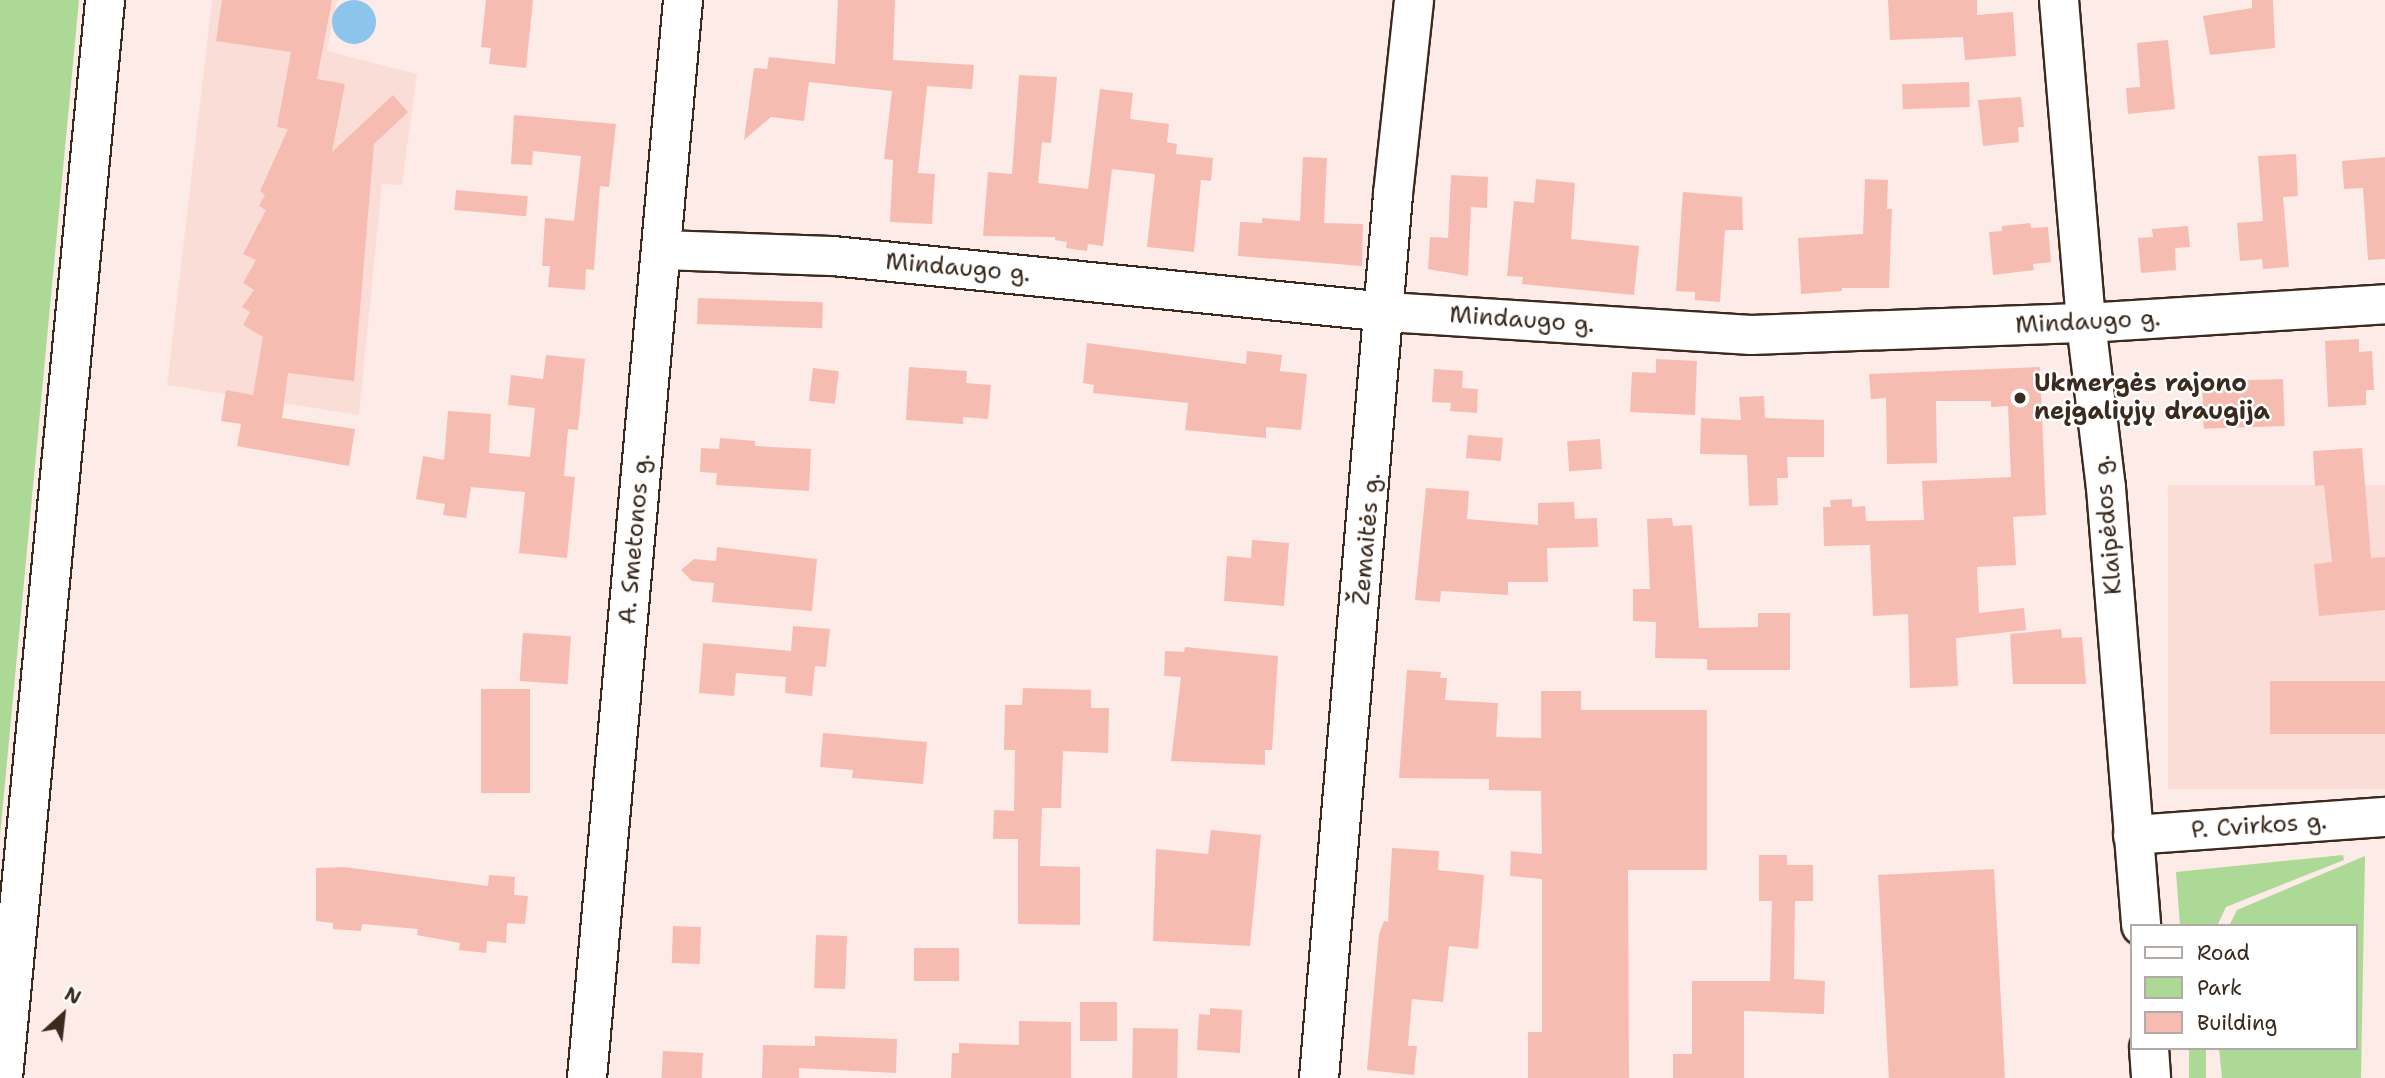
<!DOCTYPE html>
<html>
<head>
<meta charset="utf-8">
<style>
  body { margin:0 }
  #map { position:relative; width:2385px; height:1078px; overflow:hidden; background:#fdebe8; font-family:"Shantell Sans",sans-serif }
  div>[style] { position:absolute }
  .built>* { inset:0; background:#fbddd8; transform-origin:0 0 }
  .green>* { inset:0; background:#add997; transform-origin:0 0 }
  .water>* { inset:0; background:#8cc4eb }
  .round { border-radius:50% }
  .building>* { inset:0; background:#f7bcb1; transform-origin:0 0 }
  .roads { filter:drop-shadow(2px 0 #3b2a1e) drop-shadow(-2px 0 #3b2a1e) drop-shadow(0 2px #3b2a1e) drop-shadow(0 -2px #3b2a1e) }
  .minor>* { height:38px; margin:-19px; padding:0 19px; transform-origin:19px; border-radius:19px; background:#fff }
  .dots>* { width:19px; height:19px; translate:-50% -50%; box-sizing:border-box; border:4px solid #fff; border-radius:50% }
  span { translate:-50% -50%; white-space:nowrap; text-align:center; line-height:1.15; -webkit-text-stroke:5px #fff; paint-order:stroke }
  .street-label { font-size:24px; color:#3b2a1e }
  .poi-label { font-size:24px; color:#3b2a1e; font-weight:700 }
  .left { translate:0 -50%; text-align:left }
  .legend { position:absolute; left:2130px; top:924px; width:228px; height:126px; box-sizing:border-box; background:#fff; border:2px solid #b1aaa5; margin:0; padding:9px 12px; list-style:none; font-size:21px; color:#3b2a1e }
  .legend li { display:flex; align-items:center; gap:14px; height:35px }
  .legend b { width:35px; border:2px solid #b1aaa5 }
  .north { position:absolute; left:28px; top:980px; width:70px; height:70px; -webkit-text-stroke:5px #fff; paint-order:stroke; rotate:27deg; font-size:19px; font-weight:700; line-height:28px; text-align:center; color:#3b2a1e }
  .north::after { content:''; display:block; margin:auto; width:24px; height:32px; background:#3b2a1e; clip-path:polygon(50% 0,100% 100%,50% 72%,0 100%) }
</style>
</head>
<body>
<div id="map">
  <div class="built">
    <div style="clip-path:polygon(212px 0,337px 0,327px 51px,417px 74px,402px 185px,382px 184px,359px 415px,167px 385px)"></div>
    <div style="left:2385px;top:485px;width:304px;height:217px;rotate:90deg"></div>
  </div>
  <div class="green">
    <div style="clip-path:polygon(0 0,79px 0,0 836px)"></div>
    <div style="clip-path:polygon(2343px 855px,2344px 860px,2226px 907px,2217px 926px,2180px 926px,2176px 872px)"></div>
    <div style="clip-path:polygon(2365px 856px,2361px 1078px,2222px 1078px,2219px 1048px,2355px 1048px,2355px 926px,2229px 926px,2237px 910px)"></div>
    <div style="left:2189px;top:1048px;width:17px;height:30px"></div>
  </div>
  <div class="water">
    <div class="round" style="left:332px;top:0;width:44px;height:44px"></div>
  </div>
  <div class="building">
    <div style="clip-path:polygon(222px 0,332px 0,317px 79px,345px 84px,332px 152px,393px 95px,408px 112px,374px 144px,354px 381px,288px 373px,282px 418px,355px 429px,349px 466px,237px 446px,241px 424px,221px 421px,226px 390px,253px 395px,263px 337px,243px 325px,250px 312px,242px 307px,254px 290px,243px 283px,256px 260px,243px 254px,266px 210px,259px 206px,265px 195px,260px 191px,288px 129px,277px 127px,291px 52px,216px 41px)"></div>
    <div style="clip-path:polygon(486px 0,533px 0,526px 68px,489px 64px,491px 48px,481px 47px)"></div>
    <div style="clip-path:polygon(838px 0,895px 0,893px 60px,974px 65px,972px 89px,927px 86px,918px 173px,935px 174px,932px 224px,890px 222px,893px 160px,884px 159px,892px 91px,809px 82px,804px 121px,771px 117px,744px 140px,754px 68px,767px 69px,769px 57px,835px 64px)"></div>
    <div style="clip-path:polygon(1888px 0,1977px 0,1977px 15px,2013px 12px,2016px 56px,1965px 60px,1963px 37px,1890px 40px)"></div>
    <div style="clip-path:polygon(2252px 0,2273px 0,2275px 48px,2210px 55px,2203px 16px,2252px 8px)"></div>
    <div style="clip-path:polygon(2168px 40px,2175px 109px,2128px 114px,2126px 88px,2140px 87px,2137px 43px)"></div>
    <div style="clip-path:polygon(1019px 75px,1057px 77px,1051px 143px,1042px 142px,1038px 183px,1088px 189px,1100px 89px,1133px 93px,1130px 119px,1169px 124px,1167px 142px,1177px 144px,1176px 154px,1213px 158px,1211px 181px,1201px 180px,1194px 252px,1147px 247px,1155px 174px,1112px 169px,1103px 246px,1088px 244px,1087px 251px,1066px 248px,1067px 242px,1055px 240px,1055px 237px,983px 236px,988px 172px,1012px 174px)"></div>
    <div style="left:1969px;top:82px;width:25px;height:67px;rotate:88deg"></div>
    <div style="clip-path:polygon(2021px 97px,2024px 127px,2018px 127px,2019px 142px,1983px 146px,1978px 100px)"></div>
    <div style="clip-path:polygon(514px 115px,616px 124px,609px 187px,600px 186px,594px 270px,586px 269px,585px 290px,548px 287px,550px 266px,542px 266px,545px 218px,574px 221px,581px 156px,533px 151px,532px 165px,511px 164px)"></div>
    <div style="clip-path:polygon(2296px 154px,2298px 196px,2283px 197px,2289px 267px,2263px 269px,2262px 259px,2240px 261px,2237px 223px,2263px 221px,2258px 156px)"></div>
    <div style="clip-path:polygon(1303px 157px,1327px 158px,1324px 223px,1363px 224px,1362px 266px,1238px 256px,1240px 222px,1262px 223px,1262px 218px,1300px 221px)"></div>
    <div style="clip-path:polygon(2385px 157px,2385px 259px,2368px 260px,2363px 188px,2344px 189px,2342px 161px)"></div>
    <div style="clip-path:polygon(1451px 175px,1488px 177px,1487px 208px,1471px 207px,1468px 276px,1428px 269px,1430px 237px,1448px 238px)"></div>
    <div style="clip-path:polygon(1536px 179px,1575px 183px,1571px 239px,1639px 246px,1634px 295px,1522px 284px,1523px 277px,1507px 276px,1514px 201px,1534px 203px)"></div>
    <div style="clip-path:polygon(1865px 179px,1888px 180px,1887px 209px,1892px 209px,1889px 288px,1842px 288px,1842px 291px,1801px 294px,1798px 238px,1863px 234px)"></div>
    <div style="left:456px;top:190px;width:72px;height:20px;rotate:5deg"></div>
    <div style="clip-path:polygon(1683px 192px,1742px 197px,1743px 230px,1725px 230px,1720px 302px,1695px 300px,1695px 292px,1676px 291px)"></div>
    <div style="clip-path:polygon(2030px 223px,2031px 228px,2048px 227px,2051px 262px,2033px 264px,2034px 270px,1993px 275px,1989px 232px,2002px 231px,2002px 226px)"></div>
    <div style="clip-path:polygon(2188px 226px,2190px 247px,2175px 248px,2176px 270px,2141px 273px,2138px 238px,2153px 237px,2152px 229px)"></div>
    <div style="left:698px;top:298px;width:125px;height:26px;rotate:2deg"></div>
    <div style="clip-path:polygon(2359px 339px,2359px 352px,2372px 351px,2374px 390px,2366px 390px,2366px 405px,2328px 407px,2325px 341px)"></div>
    <div style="clip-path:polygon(1087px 343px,1246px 364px,1247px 351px,1282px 355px,1280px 371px,1307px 374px,1301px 430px,1266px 427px,1266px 438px,1185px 430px,1188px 403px,1093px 393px,1094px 385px,1083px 383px)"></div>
    <div style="clip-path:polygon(546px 355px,585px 359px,578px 430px,568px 429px,564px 476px,575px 477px,567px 558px,519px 553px,525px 492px,471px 487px,466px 518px,443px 515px,445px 504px,416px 499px,423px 456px,444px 460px,448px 411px,491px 414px,489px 453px,530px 457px,535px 408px,508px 405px,511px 375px,543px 379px)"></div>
    <div style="clip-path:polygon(1656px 359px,1697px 361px,1695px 415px,1630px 412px,1632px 372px,1656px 373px)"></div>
    <div style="clip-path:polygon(909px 367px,967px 371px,966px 383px,991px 385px,988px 419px,963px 417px,963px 424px,906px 420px)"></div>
    <div style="clip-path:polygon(2040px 367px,2046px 515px,2013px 517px,2016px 565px,1977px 567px,1979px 613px,2024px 608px,2026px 630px,1956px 638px,1958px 686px,1910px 688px,1908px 614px,1873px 616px,1870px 545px,1824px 546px,1823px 507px,1831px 507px,1830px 500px,1852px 499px,1852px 507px,1865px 506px,1866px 521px,1924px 520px,1922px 481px,2011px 477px,2008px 406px,1991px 407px,1991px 401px,1936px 401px,1937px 463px,1887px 464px,1886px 398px,1871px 399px,1869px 374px)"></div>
    <div style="left:813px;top:368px;width:26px;height:33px;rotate:7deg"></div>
    <div style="clip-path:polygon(1434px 369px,1463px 371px,1462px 388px,1478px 389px,1477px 413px,1450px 411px,1451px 403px,1432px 402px)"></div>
    <div style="left:2283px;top:379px;width:47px;height:81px;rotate:88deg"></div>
    <div style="clip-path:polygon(1764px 396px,1765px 418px,1824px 420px,1824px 457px,1787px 457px,1788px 478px,1777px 478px,1778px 505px,1749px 506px,1747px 455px,1700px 454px,1701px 418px,1741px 420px,1739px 397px)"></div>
    <div style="left:1468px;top:435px;width:35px;height:23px;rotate:5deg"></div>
    <div style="clip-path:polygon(720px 438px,755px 441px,755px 446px,811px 449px,809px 491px,716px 485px,717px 473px,700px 472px,701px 448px,719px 449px)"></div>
    <div style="left:1600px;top:439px;width:30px;height:33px;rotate:86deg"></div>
    <div style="clip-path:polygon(2362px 448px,2371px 558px,2385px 557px,2385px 610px,2319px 616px,2314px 564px,2332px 562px,2324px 485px,2315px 486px,2313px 451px)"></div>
    <div style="clip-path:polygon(1426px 488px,1469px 491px,1467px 519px,1538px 525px,1538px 503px,1574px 502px,1575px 519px,1597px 518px,1598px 547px,1547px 548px,1548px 582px,1508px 582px,1508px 595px,1441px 591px,1440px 602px,1415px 600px)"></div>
    <div style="clip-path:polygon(1672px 518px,1673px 526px,1692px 525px,1699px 628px,1758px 627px,1758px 613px,1790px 613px,1790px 670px,1707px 670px,1707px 659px,1655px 658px,1656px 622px,1633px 621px,1633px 589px,1650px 589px,1647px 519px)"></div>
    <div style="clip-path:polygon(1252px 540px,1289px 543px,1284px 606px,1224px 601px,1227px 556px,1251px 558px)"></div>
    <div style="clip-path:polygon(717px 547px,817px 559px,812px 611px,712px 602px,714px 583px,692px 581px,681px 570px,694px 559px,716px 561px)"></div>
    <div style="clip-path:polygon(793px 626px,830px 629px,826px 667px,815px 666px,812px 696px,785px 693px,786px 677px,736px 673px,734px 696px,699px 693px,703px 643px,791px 651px)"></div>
    <div style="clip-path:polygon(2061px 629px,2062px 638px,2082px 637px,2086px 684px,2013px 684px,2010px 634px)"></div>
    <div style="left:523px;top:633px;width:48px;height:48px;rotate:4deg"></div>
    <div style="clip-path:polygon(1185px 647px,1278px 656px,1272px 750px,1265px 750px,1265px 765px,1171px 761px,1181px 677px,1164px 676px,1165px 651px,1184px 652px)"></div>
    <div style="clip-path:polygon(1407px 670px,1441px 672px,1440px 678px,1447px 678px,1445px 700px,1498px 703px,1496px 737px,1541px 738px,1541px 691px,1581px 691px,1581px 710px,1707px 710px,1707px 870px,1628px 870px,1629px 1078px,1528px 1078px,1528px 1032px,1542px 1032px,1542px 879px,1510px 876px,1511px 851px,1542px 854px,1541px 791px,1489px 790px,1489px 779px,1399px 778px)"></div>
    <div style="left:2385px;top:681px;width:53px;height:115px;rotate:90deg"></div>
    <div style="clip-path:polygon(1023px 688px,1091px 690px,1091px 708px,1109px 708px,1108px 753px,1063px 751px,1061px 808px,1042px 808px,1040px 866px,1080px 867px,1080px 925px,1018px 924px,1018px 839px,993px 839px,994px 810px,1014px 811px,1015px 750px,1004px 750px,1005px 705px,1022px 705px)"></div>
    <div style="left:481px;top:689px;width:49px;height:104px"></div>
    <div style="clip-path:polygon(823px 733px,927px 742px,923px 784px,852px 778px,853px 770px,820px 767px)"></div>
    <div style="clip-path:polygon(1211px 830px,1261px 835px,1250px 946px,1153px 941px,1156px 849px,1208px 854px)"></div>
    <div style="clip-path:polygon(1392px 848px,1439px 851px,1438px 870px,1484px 875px,1478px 949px,1449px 946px,1443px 1002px,1412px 999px,1408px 1046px,1417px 1046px,1414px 1075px,1367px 1070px,1379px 934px,1384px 921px,1388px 922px)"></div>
    <div style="clip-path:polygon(1759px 855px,1787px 855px,1787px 865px,1813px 865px,1813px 901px,1795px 901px,1794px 979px,1825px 981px,1824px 1014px,1744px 1011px,1744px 1078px,1673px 1078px,1673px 1054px,1692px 1054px,1692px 981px,1770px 981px,1772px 901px,1759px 901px)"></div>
    <div style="clip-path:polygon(344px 867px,488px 886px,489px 875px,515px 877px,514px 895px,528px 896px,525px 924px,507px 923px,506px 943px,487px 941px,486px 953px,459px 950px,460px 943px,417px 935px,418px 929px,362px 924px,361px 931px,333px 929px,333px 923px,316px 921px,316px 868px)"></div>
    <div style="left:1994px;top:869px;width:209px;height:116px;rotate:87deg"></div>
    <div style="left:673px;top:926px;width:28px;height:37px;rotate:2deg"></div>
    <div style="left:816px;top:935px;width:31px;height:53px;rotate:2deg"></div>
    <div style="left:914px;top:948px;width:45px;height:33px"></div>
    <div style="left:1080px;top:1002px;width:37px;height:39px"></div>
    <div style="clip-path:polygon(1210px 1008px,1242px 1010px,1240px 1053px,1197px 1050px,1199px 1014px,1210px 1015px)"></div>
    <div style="clip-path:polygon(1019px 1021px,1071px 1022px,1071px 1078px,951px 1078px,952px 1053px,959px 1053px,959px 1043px,1019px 1045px)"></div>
    <div style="left:1133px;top:1028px;width:45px;height:50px;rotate:1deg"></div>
    <div style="clip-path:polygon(815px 1036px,897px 1039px,896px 1073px,799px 1068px,799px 1078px,762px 1078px,763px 1045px,815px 1046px)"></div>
    <div style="left:663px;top:1051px;width:40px;height:27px;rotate:3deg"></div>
  </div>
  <div class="roads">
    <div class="minor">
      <div style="left:2059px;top:0;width:324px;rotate:85.2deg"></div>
      <div style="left:2086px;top:323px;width:166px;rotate:83.1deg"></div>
      <div style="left:2106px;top:488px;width:439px;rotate:85.4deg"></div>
      <div style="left:661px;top:250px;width:172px;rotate:2deg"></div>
      <div style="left:833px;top:256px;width:557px;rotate:5.77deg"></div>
      <div style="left:1387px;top:312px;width:365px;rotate:3.6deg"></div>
      <div style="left:1751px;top:335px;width:335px;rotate:-2.1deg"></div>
      <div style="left:2086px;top:323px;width:300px;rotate:-3.6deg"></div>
      <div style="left:2133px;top:835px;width:253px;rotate:-4.1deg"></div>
      <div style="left:2149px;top:1048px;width:30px;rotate:86deg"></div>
      <div style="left:3px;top:1078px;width:1083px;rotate:-84.59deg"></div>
      <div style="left:587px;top:1078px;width:1082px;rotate:-84.91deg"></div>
      <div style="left:1319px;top:1078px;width:887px;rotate:-85.21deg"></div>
      <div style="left:1393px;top:194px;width:195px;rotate:-83.8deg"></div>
    </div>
  </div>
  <div class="dots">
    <div style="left:2020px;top:398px;background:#3b2a1e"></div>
  </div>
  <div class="street-label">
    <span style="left:958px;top:268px;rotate:5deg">Mindaugo g.</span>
    <span style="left:1522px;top:320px;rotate:4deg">Mindaugo g.</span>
    <span style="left:2088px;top:322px;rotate:-3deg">Mindaugo g.</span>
    <span style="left:2108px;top:525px;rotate:-95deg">Klaipėdos g.</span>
    <span style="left:635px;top:539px;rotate:-85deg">A. Smetonos g.</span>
    <span style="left:1367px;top:539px;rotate:-85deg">Žemaitės g.</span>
    <span style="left:2259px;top:826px;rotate:-4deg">P. Cvirkos g.</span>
  </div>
  <div class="poi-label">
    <span class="left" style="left:2034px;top:398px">Ukmergės rajono<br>neįgaliųjų draugija</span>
  </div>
  <ul class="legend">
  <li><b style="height:9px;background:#fff"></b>Road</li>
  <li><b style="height:19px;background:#add997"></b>Park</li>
  <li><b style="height:19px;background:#f7bcb1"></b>Building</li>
  </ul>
  <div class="north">N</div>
</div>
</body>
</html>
